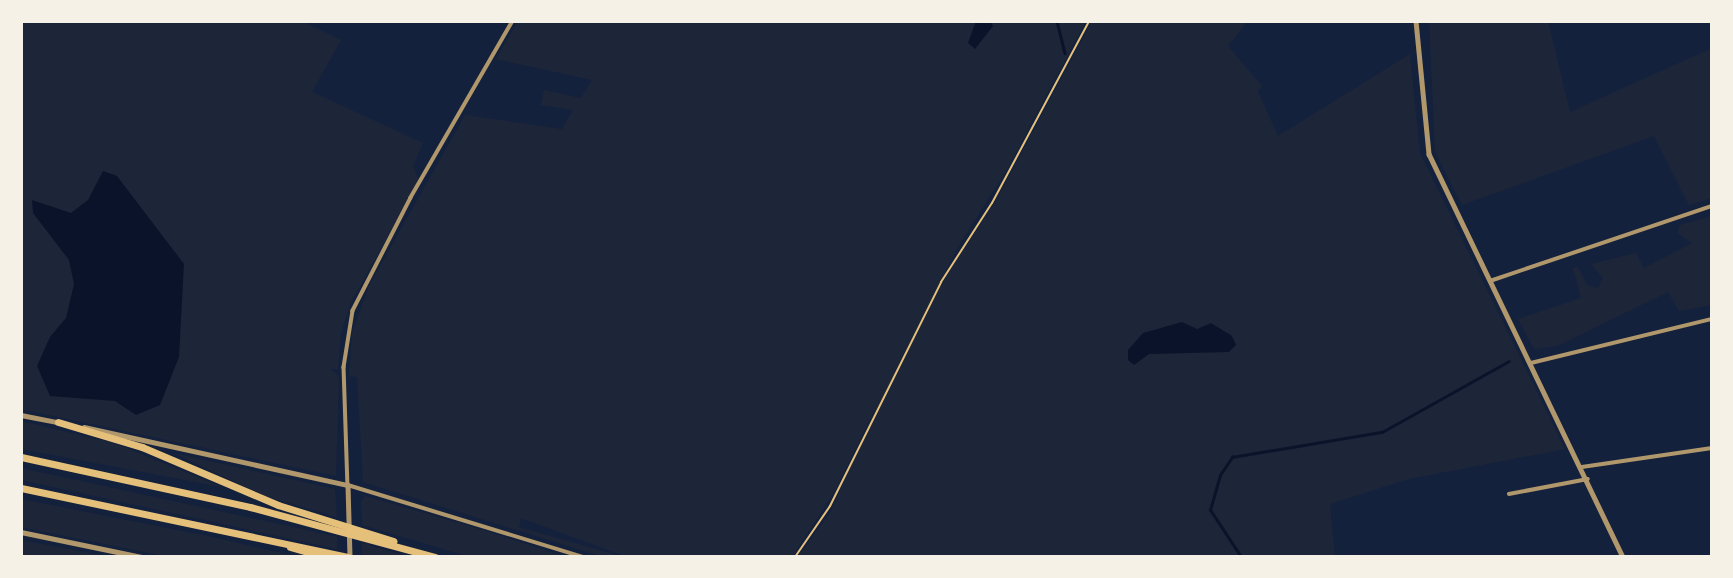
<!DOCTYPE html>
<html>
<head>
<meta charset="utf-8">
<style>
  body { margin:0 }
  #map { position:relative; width:1733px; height:578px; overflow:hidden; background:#14213d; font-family:"Sofia Sans Condensed",sans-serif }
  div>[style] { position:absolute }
  .green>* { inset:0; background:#1d2539 }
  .water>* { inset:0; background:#0b132b }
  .stream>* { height:2.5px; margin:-1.25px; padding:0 1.25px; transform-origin:1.25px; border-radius:1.25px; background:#0b132b }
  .path>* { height:2px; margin:-1px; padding:0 1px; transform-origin:1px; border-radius:1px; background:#e5c07b }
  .minor>* { height:3.5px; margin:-1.75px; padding:0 1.75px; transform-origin:1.75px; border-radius:1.75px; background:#b1986c }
  .tertiary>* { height:4.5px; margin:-2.25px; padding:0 2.25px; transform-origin:2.25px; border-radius:2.25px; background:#b1986c }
  .motorway>* { height:7px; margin:-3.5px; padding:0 3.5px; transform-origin:3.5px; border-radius:3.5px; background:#e5c07b }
  span { translate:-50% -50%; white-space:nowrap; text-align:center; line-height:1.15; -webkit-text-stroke:6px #f6f1e7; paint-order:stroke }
  .frame { position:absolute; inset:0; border:23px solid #f6f1e7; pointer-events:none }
</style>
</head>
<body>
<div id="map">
  <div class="green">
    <div style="clip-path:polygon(21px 21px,302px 21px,341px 40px,312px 92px,423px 143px,413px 166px,419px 181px,351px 302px,341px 333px,338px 369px,330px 369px,339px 376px,336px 476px,21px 409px)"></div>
    <div style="clip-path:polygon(518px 21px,1086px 21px,1008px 168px,956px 250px,936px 292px,995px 202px,1092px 21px,1248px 21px,1228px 46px,1262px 86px,1258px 91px,1278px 136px,1410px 54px,1420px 153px,1565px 449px,1409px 479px,1333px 503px,1330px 507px,1335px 557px,797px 557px,830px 513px,880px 399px,835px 491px,792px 557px,627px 557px,521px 518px,519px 527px,624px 557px,603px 557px,363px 482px,357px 377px,349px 376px,352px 333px,369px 286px,465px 115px,562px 129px,573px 110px,541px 105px,544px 90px,581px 98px,592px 80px,496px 59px)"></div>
    <div style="clip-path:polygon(1429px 21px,1548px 21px,1570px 112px,1712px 48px,1712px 198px,1689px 205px,1654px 136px,1462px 205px,1435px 152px)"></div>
    <div style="clip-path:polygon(1712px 216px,1712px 305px,1679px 311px,1668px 292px,1557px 346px,1534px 349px,1518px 319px,1581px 298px,1573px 268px,1578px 267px,1587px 285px,1598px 288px,1603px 278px,1591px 264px,1636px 253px,1644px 268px,1692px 243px,1677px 233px,1680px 225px)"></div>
    <div style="clip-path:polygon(21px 421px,114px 443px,222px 487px,21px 449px)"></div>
    <div style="clip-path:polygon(173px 453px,335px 489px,337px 517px,265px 496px)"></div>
    <div style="clip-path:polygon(21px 468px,311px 531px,337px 537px,337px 549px,21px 480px)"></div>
    <div style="clip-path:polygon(365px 496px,480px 529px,566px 557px,470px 557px,362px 525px,361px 502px)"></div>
    <div style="clip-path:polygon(21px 499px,212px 537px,299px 557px,169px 557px,21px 527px)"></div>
    <div style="clip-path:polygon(21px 540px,110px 557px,21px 557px)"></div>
    <div style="clip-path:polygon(362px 543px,410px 557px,373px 557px,362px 554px)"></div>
  </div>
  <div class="water">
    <div style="clip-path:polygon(976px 21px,990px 21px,993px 26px,975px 49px,968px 43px)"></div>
    <div style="clip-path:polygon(103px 171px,117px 176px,184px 264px,179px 357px,160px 405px,136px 415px,115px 401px,50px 396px,37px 366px,50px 337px,66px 318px,74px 284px,69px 260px,33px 213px,32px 200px,71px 213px,88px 200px)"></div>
    <div style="clip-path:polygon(1182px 322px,1197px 329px,1211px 323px,1232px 336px,1236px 345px,1229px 352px,1149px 354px,1134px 365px,1128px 360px,1128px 350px,1143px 333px)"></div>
  </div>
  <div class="stream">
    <div style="left:1057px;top:21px;width:33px;rotate:76deg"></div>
    <div style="left:1241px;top:557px;width:56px;rotate:-123.4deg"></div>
    <div style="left:1210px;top:510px;width:36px;rotate:-74deg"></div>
    <div style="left:1220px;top:475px;width:22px;rotate:-56deg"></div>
    <div style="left:1232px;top:457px;width:152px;rotate:-9.5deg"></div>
    <div style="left:1382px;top:432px;width:145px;rotate:-29.2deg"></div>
  </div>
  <div class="path">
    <div style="left:795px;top:557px;width:62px;rotate:-55.5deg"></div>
    <div style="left:830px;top:506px;width:250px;rotate:-63.6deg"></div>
    <div style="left:941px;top:282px;width:94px;rotate:-57.2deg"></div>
    <div style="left:992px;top:203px;width:206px;rotate:-61.9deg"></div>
  </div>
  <div class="minor">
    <div style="left:513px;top:21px;width:204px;rotate:120deg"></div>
    <div style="left:411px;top:198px;width:127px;rotate:117.2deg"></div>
    <div style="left:353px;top:311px;width:57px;rotate:99.1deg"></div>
    <div style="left:344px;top:367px;width:118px;rotate:88.1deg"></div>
    <div style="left:348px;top:485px;width:246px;rotate:17deg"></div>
    <div style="left:1490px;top:281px;width:234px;rotate:-18.7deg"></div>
    <div style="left:1531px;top:363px;width:186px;rotate:-13.7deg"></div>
    <div style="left:1582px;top:467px;width:131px;rotate:-8.3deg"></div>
    <div style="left:1509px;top:494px;width:80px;rotate:-10.8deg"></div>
  </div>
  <div class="tertiary">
    <div style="left:1416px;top:21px;width:134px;rotate:84.4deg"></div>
    <div style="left:1429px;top:154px;width:447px;rotate:64.3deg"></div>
    <div style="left:21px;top:415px;width:38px;rotate:11deg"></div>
    <div style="left:84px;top:427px;width:270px;rotate:12.4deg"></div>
    <div style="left:348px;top:485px;width:72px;rotate:88.4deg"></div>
    <div style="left:21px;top:532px;width:124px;rotate:11.7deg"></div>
  </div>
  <div class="motorway">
    <div style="left:58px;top:422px;width:88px;rotate:16.6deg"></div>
    <div style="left:142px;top:447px;width:148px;rotate:23.1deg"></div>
    <div style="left:278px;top:505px;width:121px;rotate:17.4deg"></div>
    <div style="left:21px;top:457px;width:234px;rotate:12.3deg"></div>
    <div style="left:250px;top:507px;width:192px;rotate:15.1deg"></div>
    <div style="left:21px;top:488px;width:335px;rotate:11.9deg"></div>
    <div style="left:290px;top:547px;width:35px;rotate:16deg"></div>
  </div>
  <div class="frame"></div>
</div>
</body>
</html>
